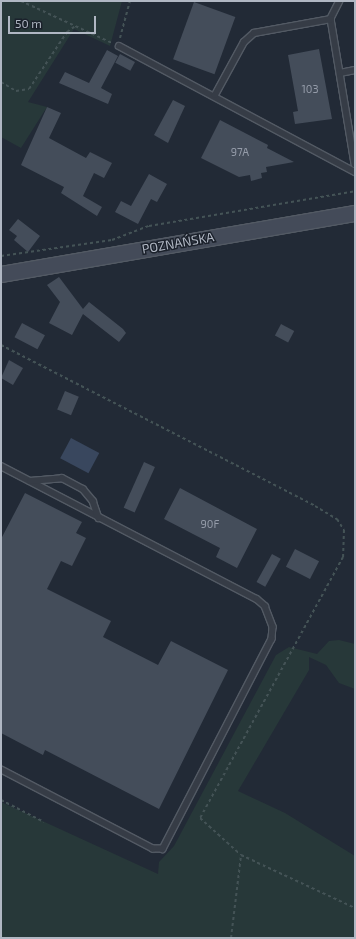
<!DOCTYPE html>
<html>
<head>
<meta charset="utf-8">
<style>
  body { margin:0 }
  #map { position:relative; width:356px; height:939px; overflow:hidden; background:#222a36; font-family:"Exo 2",sans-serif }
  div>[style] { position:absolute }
  .green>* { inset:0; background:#273839 }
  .water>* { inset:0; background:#39475e; transform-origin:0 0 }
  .building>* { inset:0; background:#444d5a; transform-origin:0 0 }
  .path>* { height:2px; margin-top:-1px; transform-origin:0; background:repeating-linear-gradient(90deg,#445356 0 3px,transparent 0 6px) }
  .roads { filter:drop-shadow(1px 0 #535a64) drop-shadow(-1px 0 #535a64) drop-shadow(0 1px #535a64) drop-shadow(0 -1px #535a64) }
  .lane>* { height:5.5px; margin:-2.75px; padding:0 2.75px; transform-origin:2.75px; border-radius:2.75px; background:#363c46 }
  .secondary>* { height:15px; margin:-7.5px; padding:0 7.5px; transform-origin:7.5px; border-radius:7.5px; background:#444b59 }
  span { translate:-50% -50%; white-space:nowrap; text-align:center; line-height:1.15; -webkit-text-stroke:3px #1b212b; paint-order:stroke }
  .number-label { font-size:11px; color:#959ca9 }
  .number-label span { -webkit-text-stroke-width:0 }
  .street-label { font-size:13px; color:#b0b7c3 }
  .frame { position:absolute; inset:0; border:2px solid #b0b7c3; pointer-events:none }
  .scale { position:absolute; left:8px; top:16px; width:88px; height:18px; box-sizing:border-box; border:2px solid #b0b7c3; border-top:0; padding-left:5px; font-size:12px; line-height:14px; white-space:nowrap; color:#b0b7c3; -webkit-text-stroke:3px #1b212b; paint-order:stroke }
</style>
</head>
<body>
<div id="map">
  <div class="green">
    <div style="clip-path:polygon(1px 1px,122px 1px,110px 46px,74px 29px,28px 102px,47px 107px,21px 148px,1px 137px)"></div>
    <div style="clip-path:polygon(339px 640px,355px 644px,355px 689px,339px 683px,326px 665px,309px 657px,309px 670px,238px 791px,285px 813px,355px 856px,355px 938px,1px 938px,1px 802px,158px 874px,159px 862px,174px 846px,276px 655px,289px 647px,317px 654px,329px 641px)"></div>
  </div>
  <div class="water">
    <div style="left:71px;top:438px;width:32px;height:23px;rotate:28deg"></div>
  </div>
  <div class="building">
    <div style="left:194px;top:2px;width:44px;height:61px;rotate:20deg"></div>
    <div style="clip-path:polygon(319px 49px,332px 119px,295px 124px,293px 112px,298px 111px,288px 55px)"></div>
    <div style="clip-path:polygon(107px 50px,118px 56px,101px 88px,112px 94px,108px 104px,59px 83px,65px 72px,89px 83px)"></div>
    <div style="left:120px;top:54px;width:17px;height:10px;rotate:28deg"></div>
    <div style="clip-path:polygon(173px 100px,185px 106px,168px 143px,154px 135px)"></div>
    <div style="clip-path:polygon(47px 107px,61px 113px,49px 138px,86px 158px,90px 152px,112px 163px,104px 178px,94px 173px,83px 196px,102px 207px,97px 216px,61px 193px,64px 187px,21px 165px)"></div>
    <div style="clip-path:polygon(220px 120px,268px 145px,267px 148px,294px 162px,266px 167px,267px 172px,261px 173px,262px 178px,251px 181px,250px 175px,239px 177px,201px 158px)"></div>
    <div style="clip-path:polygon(149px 174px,167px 184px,157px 202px,151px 199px,138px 224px,115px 212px,121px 201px,131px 206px)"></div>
    <div style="clip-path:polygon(18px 219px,40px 236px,28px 252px,14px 240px,17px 236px,9px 230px)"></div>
    <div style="clip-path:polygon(59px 277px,83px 309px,89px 302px,123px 329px,126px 333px,119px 342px,83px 314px,72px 335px,49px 323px,60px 302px,47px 285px)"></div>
    <div style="left:22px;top:323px;width:26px;height:16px;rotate:28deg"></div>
    <div style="left:281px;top:324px;width:15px;height:13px;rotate:28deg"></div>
    <div style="clip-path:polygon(9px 360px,23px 368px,13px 385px,1px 378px)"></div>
    <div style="left:65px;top:391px;width:15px;height:20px;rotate:23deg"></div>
    <div style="left:144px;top:462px;width:12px;height:50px;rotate:24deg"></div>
    <div style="clip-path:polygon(180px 488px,257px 529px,237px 568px,216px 557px,220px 548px,164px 519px)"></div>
    <div style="clip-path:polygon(25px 493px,82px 522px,76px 533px,86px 538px,72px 566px,61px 561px,47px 589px,111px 621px,103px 637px,158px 665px,171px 641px,228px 670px,159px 809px,45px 750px,43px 755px,1px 733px,1px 539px)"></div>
    <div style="left:295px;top:549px;width:27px;height:20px;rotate:27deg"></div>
    <div style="left:272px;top:554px;width:10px;height:32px;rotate:29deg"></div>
  </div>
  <div class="path">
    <div style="left:21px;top:1px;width:100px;rotate:24.8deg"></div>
    <div style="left:120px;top:38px;width:38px;rotate:-75deg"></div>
    <div style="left:1px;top:82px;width:17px;rotate:31deg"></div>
    <div style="left:16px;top:91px;width:13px;rotate:-9deg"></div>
    <div style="left:29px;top:89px;width:69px;rotate:-56.3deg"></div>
    <div style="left:67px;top:32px;width:9px;rotate:-36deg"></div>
    <div style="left:1px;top:256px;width:112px;rotate:-8.2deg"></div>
    <div style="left:112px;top:240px;width:40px;rotate:-21deg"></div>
    <div style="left:149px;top:226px;width:209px;rotate:-9.6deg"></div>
    <div style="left:1px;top:345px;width:353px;rotate:27.1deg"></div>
    <div style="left:315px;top:506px;width:26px;rotate:31deg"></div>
    <div style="left:337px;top:519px;width:13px;rotate:58deg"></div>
    <div style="left:344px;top:530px;width:27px;rotate:92deg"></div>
    <div style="left:343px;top:557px;width:298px;rotate:118.7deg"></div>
    <div style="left:200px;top:818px;width:55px;rotate:42.1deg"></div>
    <div style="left:241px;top:855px;width:126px;rotate:24.9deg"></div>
    <div style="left:1px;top:800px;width:48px;rotate:27.1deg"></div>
    <div style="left:231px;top:938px;width:84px;rotate:-83.1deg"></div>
  </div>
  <div class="roads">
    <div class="lane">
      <div style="left:340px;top:1px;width:20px;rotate:117deg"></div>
      <div style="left:331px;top:19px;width:147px;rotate:80.6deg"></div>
      <div style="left:119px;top:46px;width:268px;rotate:28.1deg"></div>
      <div style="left:340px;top:73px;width:15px;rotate:-11deg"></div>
      <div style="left:215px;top:95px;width:60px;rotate:-61.3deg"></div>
      <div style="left:244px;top:42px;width:13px;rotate:-42deg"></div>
      <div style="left:254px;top:33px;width:78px;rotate:-10.3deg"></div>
      <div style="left:1px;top:466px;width:288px;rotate:27.5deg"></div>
      <div style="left:257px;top:599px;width:11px;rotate:41deg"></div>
      <div style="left:265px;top:606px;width:22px;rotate:69deg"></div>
      <div style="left:273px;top:627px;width:12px;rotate:95deg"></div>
      <div style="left:272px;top:639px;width:237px;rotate:117.4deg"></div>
      <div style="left:163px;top:849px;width:10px;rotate:180deg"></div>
      <div style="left:153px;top:849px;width:171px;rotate:-152.5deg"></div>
      <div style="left:30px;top:481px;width:32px;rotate:-5deg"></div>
      <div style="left:62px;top:478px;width:24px;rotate:28deg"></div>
      <div style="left:83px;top:489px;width:16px;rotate:50deg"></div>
      <div style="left:93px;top:501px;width:18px;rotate:71deg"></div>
    </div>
    <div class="secondary">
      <div style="left:1px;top:274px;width:359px;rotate:-9.8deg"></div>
    </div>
  </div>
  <div class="number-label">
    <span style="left:310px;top:89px">103</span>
    <span style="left:240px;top:152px">97A</span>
    <span style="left:210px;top:524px">90F</span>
  </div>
  <div class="street-label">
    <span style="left:178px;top:243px;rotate:-10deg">POZNAŃSKA</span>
  </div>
  <div class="frame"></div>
  <div class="scale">50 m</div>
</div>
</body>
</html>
